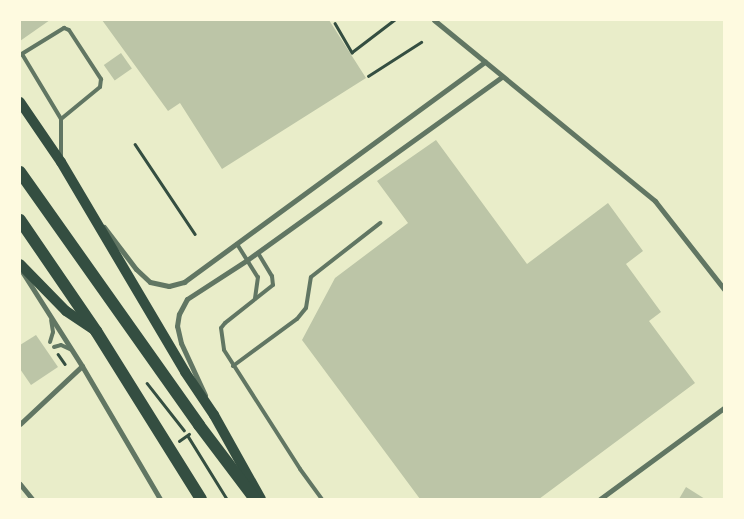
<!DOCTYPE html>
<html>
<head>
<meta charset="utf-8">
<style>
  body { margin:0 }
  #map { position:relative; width:744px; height:519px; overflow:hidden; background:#e9edc9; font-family:Commissioner,sans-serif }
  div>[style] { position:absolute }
  .building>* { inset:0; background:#bcc5a7; transform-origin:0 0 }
  .path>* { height:2.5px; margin:-1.25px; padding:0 1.25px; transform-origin:1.25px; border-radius:1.25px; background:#344e41 }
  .service>* { height:4px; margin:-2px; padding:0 2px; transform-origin:2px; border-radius:2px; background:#617663 }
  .minor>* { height:5px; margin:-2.5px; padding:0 2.5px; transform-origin:2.5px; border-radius:2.5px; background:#617663 }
  .secondary>* { height:10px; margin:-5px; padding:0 5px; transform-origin:5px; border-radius:5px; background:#344e41 }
  .primary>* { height:12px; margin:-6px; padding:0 6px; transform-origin:6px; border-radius:6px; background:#344e41 }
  span { translate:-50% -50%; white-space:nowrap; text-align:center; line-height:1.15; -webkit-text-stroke:4.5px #fefae0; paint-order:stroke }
  .frame { position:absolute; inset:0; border:21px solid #fefae0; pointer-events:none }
</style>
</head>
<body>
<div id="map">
  <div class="building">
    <div style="clip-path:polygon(22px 20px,50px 20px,20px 41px,20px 22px)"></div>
    <div style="clip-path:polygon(102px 20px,329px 20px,366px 78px,222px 169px,180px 103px,168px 111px)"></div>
    <div style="left:121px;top:53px;width:19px;height:21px;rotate:55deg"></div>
    <div style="clip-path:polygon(436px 140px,527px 264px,608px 203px,643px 251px,626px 264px,661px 312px,649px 321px,695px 383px,539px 499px,420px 499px,302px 340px,335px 278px,408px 223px,377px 181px)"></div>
    <div style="clip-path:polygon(36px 335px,58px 367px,31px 385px,20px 369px,20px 345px)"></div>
    <div style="clip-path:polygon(686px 487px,705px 499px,679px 499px)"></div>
  </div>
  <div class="path">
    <div style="left:335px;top:23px;width:34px;rotate:60deg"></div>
    <div style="left:352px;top:52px;width:53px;rotate:-37.3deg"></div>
    <div style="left:368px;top:76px;width:63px;rotate:-32.7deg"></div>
    <div style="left:135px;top:144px;width:108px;rotate:56.3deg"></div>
    <div style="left:58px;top:354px;width:12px;rotate:55deg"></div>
    <div style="left:147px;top:383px;width:60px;rotate:51.8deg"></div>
    <div style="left:188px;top:436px;width:74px;rotate:58.2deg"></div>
    <div style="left:179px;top:441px;width:12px;rotate:-35deg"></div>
  </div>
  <div class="service">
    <div style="left:22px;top:54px;width:76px;rotate:59deg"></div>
    <div style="left:61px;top:119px;width:39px;rotate:90deg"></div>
    <div style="left:20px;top:55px;width:52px;rotate:-31.5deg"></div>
    <div style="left:64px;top:28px;width:5px;rotate:22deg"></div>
    <div style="left:69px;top:30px;width:59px;rotate:56.9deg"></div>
    <div style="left:101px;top:79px;width:8px;rotate:97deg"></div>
    <div style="left:100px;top:87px;width:50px;rotate:140.6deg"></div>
    <div style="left:237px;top:244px;width:39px;rotate:58deg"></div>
    <div style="left:258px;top:277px;width:22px;rotate:98deg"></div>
    <div style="left:258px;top:253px;width:27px;rotate:59deg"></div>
    <div style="left:272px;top:276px;width:9px;rotate:84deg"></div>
    <div style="left:273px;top:285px;width:61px;rotate:141.6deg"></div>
    <div style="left:225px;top:323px;width:6px;rotate:129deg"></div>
    <div style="left:221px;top:328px;width:22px;rotate:82deg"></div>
    <div style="left:224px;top:350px;width:141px;rotate:57.4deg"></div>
    <div style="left:300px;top:469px;width:37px;rotate:54deg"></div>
    <div style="left:50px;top:342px;width:10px;rotate:-73deg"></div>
    <div style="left:53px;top:332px;width:12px;rotate:-99deg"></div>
    <div style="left:54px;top:347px;width:7px;rotate:-16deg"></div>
    <div style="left:61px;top:345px;width:10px;rotate:24deg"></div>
    <div style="left:233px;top:366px;width:79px;rotate:-36.3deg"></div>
    <div style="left:297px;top:319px;width:14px;rotate:-51deg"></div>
    <div style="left:306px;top:308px;width:31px;rotate:-81deg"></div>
    <div style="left:311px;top:277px;width:88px;rotate:-38deg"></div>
  </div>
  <div class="minor">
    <div style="left:434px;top:20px;width:286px;rotate:39.3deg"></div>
    <div style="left:655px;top:201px;width:112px;rotate:51.9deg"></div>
    <div style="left:104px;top:227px;width:53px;rotate:52.7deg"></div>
    <div style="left:136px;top:269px;width:19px;rotate:43deg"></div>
    <div style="left:150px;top:282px;width:19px;rotate:12deg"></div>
    <div style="left:169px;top:286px;width:16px;rotate:-15deg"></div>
    <div style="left:184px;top:282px;width:373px;rotate:-36.2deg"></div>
    <div style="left:23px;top:273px;width:110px;rotate:57.6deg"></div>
    <div style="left:82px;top:366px;width:154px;rotate:59.6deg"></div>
    <div style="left:205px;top:395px;width:57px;rotate:-114.8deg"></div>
    <div style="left:181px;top:343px;width:17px;rotate:-103deg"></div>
    <div style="left:177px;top:326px;width:12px;rotate:-81deg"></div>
    <div style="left:179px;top:314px;width:17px;rotate:-62deg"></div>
    <div style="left:187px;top:299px;width:72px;rotate:-33deg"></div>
    <div style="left:247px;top:260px;width:314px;rotate:-35.7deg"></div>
    <div style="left:20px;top:424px;width:85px;rotate:-43.1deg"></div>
    <div style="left:20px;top:484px;width:19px;rotate:51deg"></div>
    <div style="left:600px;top:499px;width:154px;rotate:-36.3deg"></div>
  </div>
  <div class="secondary">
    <div style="left:20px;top:102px;width:73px;rotate:55.7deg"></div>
    <div style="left:61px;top:162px;width:244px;rotate:59.4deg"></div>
    <div style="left:185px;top:372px;width:52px;rotate:56deg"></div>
    <div style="left:214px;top:415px;width:96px;rotate:60.8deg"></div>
    <div style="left:20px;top:264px;width:66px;rotate:45.6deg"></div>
    <div style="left:66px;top:311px;width:32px;rotate:34deg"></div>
  </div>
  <div class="primary">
    <div style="left:20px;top:172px;width:310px;rotate:54.7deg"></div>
    <div style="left:199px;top:425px;width:93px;rotate:52.9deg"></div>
    <div style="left:20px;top:220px;width:135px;rotate:55.6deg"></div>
    <div style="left:96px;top:331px;width:198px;rotate:58deg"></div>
  </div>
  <div class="frame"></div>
</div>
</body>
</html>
